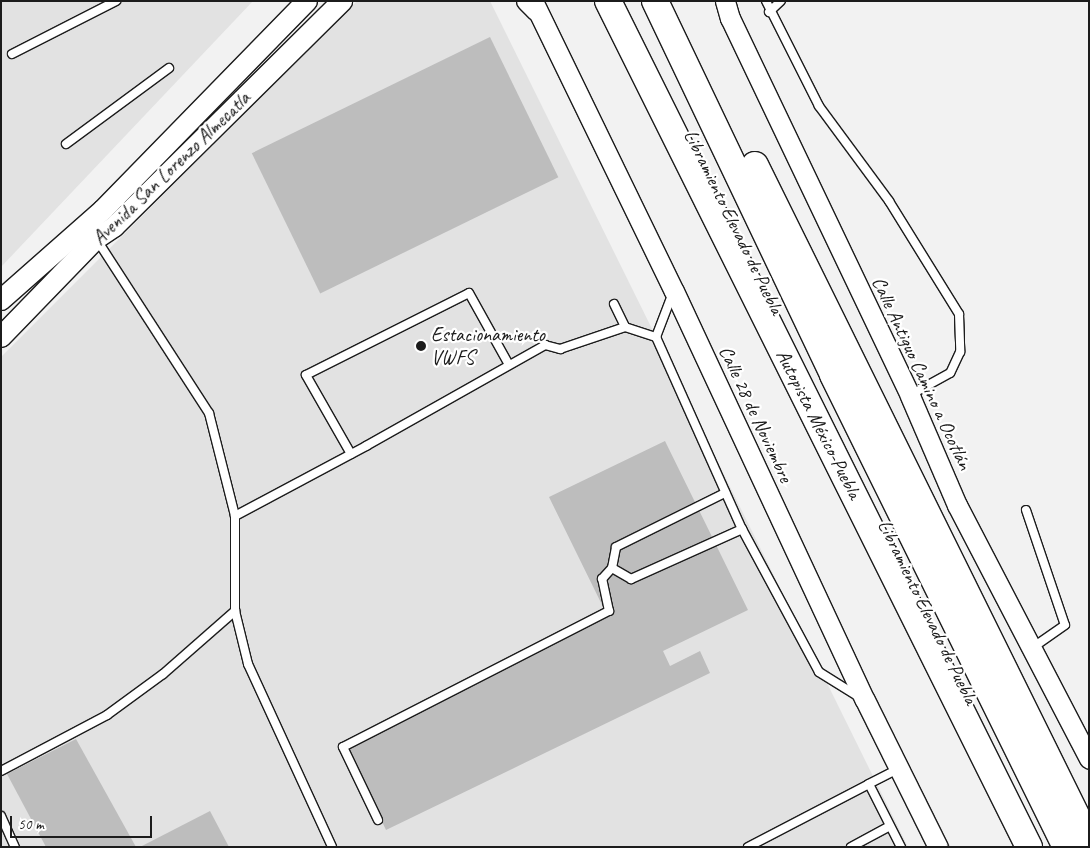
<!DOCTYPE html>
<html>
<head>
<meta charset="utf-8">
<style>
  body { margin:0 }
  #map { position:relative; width:1090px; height:848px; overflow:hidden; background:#f2f2f2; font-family:Caveat,sans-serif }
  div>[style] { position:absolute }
  .built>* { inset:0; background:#e2e2e2 }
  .building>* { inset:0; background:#bdbdbd; transform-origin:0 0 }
  .roads { filter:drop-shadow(1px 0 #1c1c1c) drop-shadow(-1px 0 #1c1c1c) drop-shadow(0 1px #1c1c1c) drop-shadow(0 -1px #1c1c1c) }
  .service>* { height:8px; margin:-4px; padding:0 4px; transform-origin:4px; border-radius:4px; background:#fff }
  .tertiary>* { height:19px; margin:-9.5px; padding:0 9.5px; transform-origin:9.5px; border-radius:9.5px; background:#fff }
  .secondary>* { height:20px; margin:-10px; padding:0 10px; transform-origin:10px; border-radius:10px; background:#fff }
  .motorway>* { height:26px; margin:-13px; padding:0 13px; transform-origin:13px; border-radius:13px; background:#fff }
  .dots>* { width:14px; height:14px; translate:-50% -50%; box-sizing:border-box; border:2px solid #fff; border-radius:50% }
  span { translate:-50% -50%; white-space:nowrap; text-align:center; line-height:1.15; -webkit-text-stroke:4.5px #fff; paint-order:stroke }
  .street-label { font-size:20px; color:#1c1c1c }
  .poi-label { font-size:20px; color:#1c1c1c }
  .left { translate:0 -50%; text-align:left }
  .frame { position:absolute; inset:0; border:2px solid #1c1c1c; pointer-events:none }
  .scale { position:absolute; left:10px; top:816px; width:142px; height:22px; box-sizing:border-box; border:2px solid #1c1c1c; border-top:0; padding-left:6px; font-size:15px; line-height:18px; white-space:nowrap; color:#1c1c1c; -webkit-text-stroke:4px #fff; paint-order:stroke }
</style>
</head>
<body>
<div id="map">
  <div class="built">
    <div style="clip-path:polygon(1px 1px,253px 1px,1px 267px)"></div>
    <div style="clip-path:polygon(357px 1px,490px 1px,908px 847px,1px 847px,1px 357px)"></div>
  </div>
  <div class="building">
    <div style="left:490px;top:37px;width:156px;height:265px;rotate:64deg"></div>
    <div style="clip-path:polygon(665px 441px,748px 610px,663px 651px,670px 666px,700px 651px,710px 673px,386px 830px,347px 748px,607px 615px,549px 497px)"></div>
    <div style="clip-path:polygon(76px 739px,136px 847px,46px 847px,7px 774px)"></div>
    <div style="clip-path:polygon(210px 811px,229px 847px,140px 847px)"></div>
  </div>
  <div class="roads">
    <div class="service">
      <div style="left:766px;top:1px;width:118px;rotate:63.2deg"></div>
      <div style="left:819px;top:106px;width:118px;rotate:53.6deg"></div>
      <div style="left:889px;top:201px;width:133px;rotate:58.2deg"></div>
      <div style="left:959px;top:314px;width:38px;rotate:88deg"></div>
      <div style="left:960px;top:352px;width:23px;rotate:115deg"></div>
      <div style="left:950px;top:373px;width:46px;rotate:151.2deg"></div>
      <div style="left:769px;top:12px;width:16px;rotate:-43deg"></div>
      <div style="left:12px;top:54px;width:117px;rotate:-27deg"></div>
      <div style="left:66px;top:144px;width:128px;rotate:-36.4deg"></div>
      <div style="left:97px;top:240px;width:206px;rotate:57.1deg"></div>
      <div style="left:209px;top:413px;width:106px;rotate:75.8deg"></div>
      <div style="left:235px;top:516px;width:95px;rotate:90deg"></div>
      <div style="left:235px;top:611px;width:55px;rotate:76.2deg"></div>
      <div style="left:248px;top:664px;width:201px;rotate:65.3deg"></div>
      <div style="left:614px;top:304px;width:25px;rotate:64deg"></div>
      <div style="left:656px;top:337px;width:45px;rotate:-69.1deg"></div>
      <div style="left:351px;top:454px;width:91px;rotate:-119.7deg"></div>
      <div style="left:306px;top:375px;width:182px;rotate:-26.7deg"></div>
      <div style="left:469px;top:293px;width:82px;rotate:60.9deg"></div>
      <div style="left:1026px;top:510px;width:121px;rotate:71.3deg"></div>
      <div style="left:1065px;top:625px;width:40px;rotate:145.1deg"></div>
      <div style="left:235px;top:516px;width:149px;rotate:-28.1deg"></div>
      <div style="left:366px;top:446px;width:206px;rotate:-29.4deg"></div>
      <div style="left:545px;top:345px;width:16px;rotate:15deg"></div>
      <div style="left:560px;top:349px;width:69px;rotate:-18.7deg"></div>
      <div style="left:625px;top:327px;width:33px;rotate:18deg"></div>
      <div style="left:656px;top:337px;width:210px;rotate:65.9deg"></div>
      <div style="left:742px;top:529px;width:162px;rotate:61.7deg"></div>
      <div style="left:819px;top:672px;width:47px;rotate:32deg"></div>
      <div style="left:612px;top:568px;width:22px;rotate:30deg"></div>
      <div style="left:631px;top:579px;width:122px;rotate:-24.2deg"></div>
      <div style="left:898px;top:769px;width:33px;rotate:153deg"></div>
      <div style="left:869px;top:784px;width:71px;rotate:63.1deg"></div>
      <div style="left:1px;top:771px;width:120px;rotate:-27.8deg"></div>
      <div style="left:107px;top:715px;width:69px;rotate:-36.2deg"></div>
      <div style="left:163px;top:674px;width:96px;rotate:-41.2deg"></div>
      <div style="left:1px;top:816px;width:34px;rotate:66deg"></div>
      <div style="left:378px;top:820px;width:81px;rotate:-115.6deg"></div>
      <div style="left:343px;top:747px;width:299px;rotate:-27.1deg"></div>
      <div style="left:609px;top:611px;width:33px;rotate:-102deg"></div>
      <div style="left:602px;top:579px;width:15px;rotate:-48deg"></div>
      <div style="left:612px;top:568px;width:21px;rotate:-79deg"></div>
      <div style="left:616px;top:547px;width:122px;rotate:-26.4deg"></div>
      <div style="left:748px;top:847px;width:136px;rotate:-27.5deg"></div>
      <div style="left:851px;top:847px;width:44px;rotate:-28.3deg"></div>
    </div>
    <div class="tertiary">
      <div style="left:533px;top:1px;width:322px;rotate:64.1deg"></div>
      <div style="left:674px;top:291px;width:451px;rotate:65deg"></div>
      <div style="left:865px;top:700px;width:164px;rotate:63.6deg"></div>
      <div style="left:725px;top:1px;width:18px;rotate:74deg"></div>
      <div style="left:730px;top:18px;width:419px;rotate:64.5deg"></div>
      <div style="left:910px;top:396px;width:119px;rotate:66.7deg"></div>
      <div style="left:957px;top:505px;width:286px;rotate:62.5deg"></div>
    </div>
    <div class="secondary">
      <div style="left:527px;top:1px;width:14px;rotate:45deg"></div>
      <div style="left:1px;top:300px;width:136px;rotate:-41.4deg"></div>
      <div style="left:103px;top:210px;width:292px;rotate:-45.7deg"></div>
      <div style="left:1px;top:337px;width:136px;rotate:-45.9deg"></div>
      <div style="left:96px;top:239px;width:22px;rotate:-34deg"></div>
      <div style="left:114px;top:227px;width:321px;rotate:-44.7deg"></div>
    </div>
    <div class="motorway">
      <div style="left:608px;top:1px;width:945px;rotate:63.54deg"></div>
      <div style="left:655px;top:1px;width:414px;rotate:64.5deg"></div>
      <div style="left:833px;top:375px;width:526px;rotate:63.73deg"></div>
      <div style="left:755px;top:165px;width:754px;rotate:63.71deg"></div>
    </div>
  </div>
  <div class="dots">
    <div style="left:421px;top:346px;background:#1c1c1c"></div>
  </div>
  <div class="street-label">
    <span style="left:171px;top:168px;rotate:-44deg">Avenida San Lorenzo Almecatla</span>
    <span style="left:734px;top:222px;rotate:64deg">Libramiento Elevado de Puebla</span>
    <span style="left:922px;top:373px;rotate:65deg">Calle Antiguo Camino a Ocotlán</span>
    <span style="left:756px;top:414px;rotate:65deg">Calle 28 de Noviembre</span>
    <span style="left:819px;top:424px;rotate:63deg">Autopista México-Puebla</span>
    <span style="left:928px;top:612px;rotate:64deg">Libramiento Elevado de Puebla</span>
  </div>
  <div class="poi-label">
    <span class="left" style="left:431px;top:346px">Estacionamiento<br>VWFS</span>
  </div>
  <div class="frame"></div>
  <div class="scale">50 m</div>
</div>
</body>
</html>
